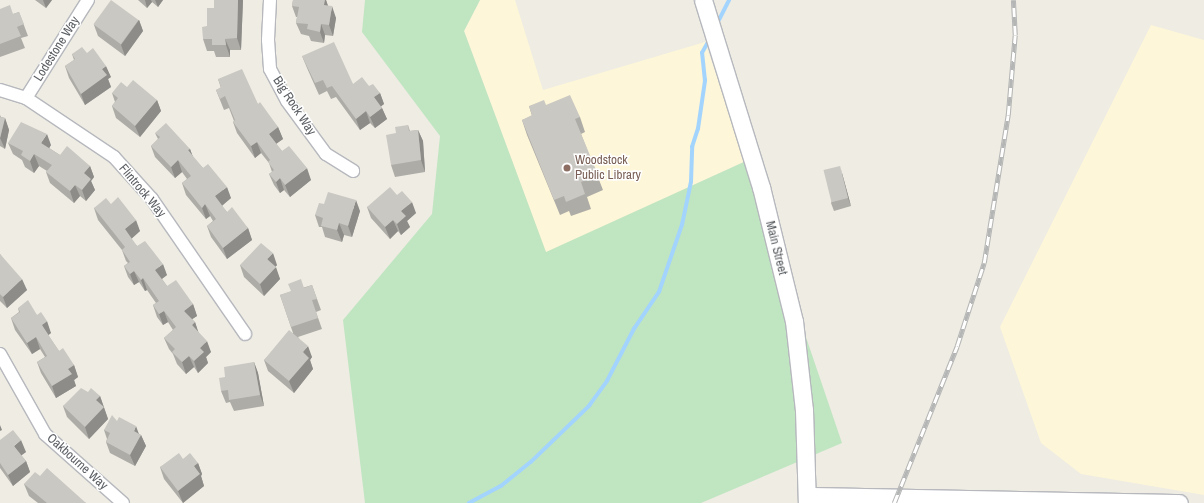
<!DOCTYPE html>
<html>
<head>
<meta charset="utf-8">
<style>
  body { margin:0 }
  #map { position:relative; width:1204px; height:503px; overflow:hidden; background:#eeece3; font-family:"Archivo Narrow",sans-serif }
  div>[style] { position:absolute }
  .commercial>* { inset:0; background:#fdf6d8 }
  .green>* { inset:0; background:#c0e5c1 }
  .stream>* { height:3.5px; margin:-1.75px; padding:0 1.75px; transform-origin:1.75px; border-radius:1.75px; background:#a3d4fe }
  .roads { filter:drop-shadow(1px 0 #b6b8bd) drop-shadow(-1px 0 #b6b8bd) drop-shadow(0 1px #b6b8bd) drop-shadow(0 -1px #b6b8bd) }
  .minor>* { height:12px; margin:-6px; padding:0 6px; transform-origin:6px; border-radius:6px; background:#fff }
  .secondary>* { height:17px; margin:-8.5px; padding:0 8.5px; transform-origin:8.5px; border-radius:8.5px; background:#fff }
  .rail>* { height:4.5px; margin-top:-2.25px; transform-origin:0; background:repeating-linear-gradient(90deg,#fff 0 9px,#b4b5b5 0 18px); box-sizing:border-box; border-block:1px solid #b4b5b5 }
  .wall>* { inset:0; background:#aeaca7 }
  .shaded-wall>* { inset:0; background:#8d8c88 }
  .building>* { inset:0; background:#cac8c2; transform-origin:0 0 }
  .dots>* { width:11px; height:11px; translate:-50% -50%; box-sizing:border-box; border:2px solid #fff; border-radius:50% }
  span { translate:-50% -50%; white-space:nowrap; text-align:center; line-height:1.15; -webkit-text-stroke:3px #fff; paint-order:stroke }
  .street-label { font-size:13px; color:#5b5f63 }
  .education-label { font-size:13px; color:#785e54 }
  .left { translate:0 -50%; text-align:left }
</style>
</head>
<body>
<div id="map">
  <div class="commercial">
    <div style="clip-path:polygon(480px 0,515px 0,543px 90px,705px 42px,746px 161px,546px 253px,464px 31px)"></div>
    <div style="clip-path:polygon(1151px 25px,1204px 40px,1204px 495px,1081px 474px,1041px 443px,1000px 327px)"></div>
  </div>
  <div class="green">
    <div style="clip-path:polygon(365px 0,480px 0,464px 31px,546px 252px,746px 161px,842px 443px,701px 503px,365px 503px,343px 320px,432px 214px,440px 136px,362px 32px)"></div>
  </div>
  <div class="stream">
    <div style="left:719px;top:20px;width:22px;rotate:-63deg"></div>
    <div style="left:469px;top:503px;width:36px;rotate:-28deg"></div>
    <div style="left:501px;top:486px;width:38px;rotate:-39deg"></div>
    <div style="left:531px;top:462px;width:81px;rotate:-44deg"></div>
    <div style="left:589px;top:406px;width:31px;rotate:-54deg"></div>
    <div style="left:607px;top:381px;width:59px;rotate:-62.6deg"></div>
    <div style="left:634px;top:329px;width:45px;rotate:-56deg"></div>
    <div style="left:659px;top:292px;width:71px;rotate:-71.1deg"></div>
    <div style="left:682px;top:225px;width:44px;rotate:-78.2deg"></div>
    <div style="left:691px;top:182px;width:35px;rotate:-88deg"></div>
    <div style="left:692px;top:147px;width:19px;rotate:-72deg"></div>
    <div style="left:698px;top:129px;width:49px;rotate:-81.7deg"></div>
    <div style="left:705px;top:81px;width:28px;rotate:-96deg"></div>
    <div style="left:702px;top:53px;width:10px;rotate:-61deg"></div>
  </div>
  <div class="roads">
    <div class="minor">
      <div style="left:270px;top:0;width:40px;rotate:92.9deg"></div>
      <div style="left:268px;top:40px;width:29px;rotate:86deg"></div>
      <div style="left:270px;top:69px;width:36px;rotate:62deg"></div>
      <div style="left:287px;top:101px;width:66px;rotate:53.7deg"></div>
      <div style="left:326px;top:154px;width:32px;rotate:32deg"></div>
      <div style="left:0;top:90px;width:27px;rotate:17deg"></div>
      <div style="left:26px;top:98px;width:106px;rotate:33.8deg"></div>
      <div style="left:114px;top:157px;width:57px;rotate:47.9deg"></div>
      <div style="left:152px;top:199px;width:164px;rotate:55.4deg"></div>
      <div style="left:26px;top:98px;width:116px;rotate:-57.7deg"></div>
      <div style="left:0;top:354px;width:92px;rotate:60.6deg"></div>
      <div style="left:45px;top:434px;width:104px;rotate:41.5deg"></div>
    </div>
    <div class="secondary">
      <div style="left:703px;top:0;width:196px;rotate:72.8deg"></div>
      <div style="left:761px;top:187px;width:138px;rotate:76.2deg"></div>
      <div style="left:794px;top:321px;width:90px;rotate:83.6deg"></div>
      <div style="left:804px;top:410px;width:93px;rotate:88.2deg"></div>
      <div style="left:808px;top:496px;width:371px;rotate:1.1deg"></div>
    </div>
  </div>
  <div class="rail">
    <div style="left:894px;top:503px;width:169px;rotate:-68.1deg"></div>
    <div style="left:957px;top:346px;width:87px;rotate:-72deg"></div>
    <div style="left:984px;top:263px;width:150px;rotate:-80.8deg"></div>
    <div style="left:1008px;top:115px;width:80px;rotate:-85deg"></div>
    <div style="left:1015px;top:35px;width:35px;rotate:-93deg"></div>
  </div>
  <div class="wall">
    <div style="clip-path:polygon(35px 0,52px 0,46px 8px)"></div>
    <div style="clip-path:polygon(138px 0,163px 0,158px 7px,152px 2px,147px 8px)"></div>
    <div style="clip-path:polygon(243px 0,241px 50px,230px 50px,230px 57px,216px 57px,214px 51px,207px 51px,203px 39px,214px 8px)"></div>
    <div style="clip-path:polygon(293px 0,326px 0,328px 6px,336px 18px,333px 36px,325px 35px,324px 43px,311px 41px,309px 36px,301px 34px,296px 23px,297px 17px,296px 17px,292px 6px)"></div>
    <div style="clip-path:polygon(0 9px,13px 14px,19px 12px,28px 36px,21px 38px,25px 48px,0 57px)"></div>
    <div style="clip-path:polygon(139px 20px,143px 31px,125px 56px,98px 36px,94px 25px)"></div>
    <div style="clip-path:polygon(87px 53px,111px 77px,108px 79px,111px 87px,85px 105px,69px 78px,65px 66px,74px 60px,72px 54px)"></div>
    <div style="clip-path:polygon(302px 56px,353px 84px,369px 86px,380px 93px,384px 104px,381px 106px,387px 119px,375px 128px,370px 123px,360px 130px,336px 97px,331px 99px,327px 91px,319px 95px,307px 68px)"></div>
    <div style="clip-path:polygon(218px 79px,258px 104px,278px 127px,283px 139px,276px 144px,282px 151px,311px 180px,290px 197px,284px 190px,280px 193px,274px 185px,269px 174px,272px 172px,269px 163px,261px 153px,255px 158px,237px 133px,233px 122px,234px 121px,229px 108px,224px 110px,216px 90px,221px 88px)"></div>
    <div style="clip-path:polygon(112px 93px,157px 100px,161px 111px,140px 137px,116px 118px,112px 106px,115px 102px)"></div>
    <div style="clip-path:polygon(546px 105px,580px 117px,585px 132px,581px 134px,603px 190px,587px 197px,591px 209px,571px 216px,569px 211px,560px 215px,527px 135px,522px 120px,532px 116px,529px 106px)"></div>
    <div style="clip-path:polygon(0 115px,1px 117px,5px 118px,9px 130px,5px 149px,0 146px)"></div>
    <div style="clip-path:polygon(408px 125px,410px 131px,418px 130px,423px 141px,425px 172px,395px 177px,391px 165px,396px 133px)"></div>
    <div style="clip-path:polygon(155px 133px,190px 149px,193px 157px,203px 168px,231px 198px,222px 206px,227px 212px,248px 228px,252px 240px,227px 259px,211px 237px,207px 226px,213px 221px,210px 216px,206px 219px,186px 195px,182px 183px,187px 179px,182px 172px,175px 178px,155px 157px,151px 146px,158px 139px)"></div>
    <div style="clip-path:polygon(8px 143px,51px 145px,49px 148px,60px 155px,90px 166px,94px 177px,91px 181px,95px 190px,86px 201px,80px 196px,74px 203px,50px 183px,46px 172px,47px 171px,39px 166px,34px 173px,25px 167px,22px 160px,13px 154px)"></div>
    <div style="clip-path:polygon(842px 173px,851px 206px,834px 211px,831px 203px)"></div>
    <div style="clip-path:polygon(397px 195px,416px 213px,407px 221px,410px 227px,401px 235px,398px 231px,390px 239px,371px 218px,367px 207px)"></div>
    <div style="clip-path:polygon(111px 204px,140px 231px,131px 239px,137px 246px,167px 275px,162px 279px,167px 286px,193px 304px,197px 316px,192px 319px,195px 322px,198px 332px,211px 352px,206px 357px,208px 363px,198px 373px,194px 367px,186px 374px,177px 364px,173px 354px,169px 349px,164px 338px,173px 330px,168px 322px,163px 325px,157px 317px,153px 305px,156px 303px,147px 290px,145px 291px,139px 282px,134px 285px,128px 277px,124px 266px,128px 263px,126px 261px,122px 250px,98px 220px,94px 208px)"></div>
    <div style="clip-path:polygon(324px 204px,360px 211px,352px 237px,344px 235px,342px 242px,325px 237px,322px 227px,319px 227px,315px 215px)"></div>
    <div style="clip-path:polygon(0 254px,27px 290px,7px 308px,0 301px)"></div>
    <div style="clip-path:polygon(240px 265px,277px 265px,275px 267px,280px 279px,264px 296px,244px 277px)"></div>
    <div style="clip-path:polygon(312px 285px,321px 310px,316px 312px,322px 329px,298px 337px,312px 357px,310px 360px,313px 369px,294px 393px,268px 371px,264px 360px,293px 333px,280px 295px)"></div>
    <div style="clip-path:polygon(18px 308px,37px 315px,51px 333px,48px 335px,59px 351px,74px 365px,78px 377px,74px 380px,76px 386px,56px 398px,41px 373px,37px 362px,45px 357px,40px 349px,32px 354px,15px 330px,11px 318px,19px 312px)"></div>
    <div style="clip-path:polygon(254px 362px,258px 373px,264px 406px,234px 411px,230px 402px,226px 403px,221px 391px,225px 377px)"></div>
    <div style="clip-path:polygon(88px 392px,100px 396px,108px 419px,89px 439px,67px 417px,63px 406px)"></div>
    <div style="clip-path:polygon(117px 421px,141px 435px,146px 446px,135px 466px,110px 453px,106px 442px,107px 439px,104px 430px)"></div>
    <div style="clip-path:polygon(0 440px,26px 452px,21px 455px,26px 461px,30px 472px,13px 486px,0 468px)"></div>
    <div style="clip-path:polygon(183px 459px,198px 463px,202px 474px,201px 476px,204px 486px,183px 503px,164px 479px,160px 467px)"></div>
    <div style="clip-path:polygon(40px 476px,86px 503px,38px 503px,29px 496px,24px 484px)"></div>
  </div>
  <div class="shaded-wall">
    <div style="clip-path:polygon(43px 0,52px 0,46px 8px)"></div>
    <div style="clip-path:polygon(145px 0,151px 0,152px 2px,147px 8px)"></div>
    <div style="clip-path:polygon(155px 0,163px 0,158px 7px)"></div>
    <div style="clip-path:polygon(238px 0,243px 0,241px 50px,237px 38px)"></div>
    <div style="clip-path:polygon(321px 0,326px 0,329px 9px,328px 16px)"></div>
    <div style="clip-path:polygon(332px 6px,336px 18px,333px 36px,329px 25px)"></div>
    <div style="clip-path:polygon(139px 20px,143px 31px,125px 56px,121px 45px)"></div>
    <div style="clip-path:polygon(321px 24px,325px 35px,324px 43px,320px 32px)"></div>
    <div style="clip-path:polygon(225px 39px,230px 50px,230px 57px,226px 45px)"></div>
    <div style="clip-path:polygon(106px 66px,111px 77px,108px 79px,111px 87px,85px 105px,81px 94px,102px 69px)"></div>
    <div style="clip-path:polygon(380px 93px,384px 104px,379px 108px,374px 97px)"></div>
    <div style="clip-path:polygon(157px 100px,161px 111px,140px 137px,135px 126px)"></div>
    <div style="clip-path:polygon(382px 108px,387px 119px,375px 128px,370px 117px)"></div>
    <div style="clip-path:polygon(366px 111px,370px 123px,360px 130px,356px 119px)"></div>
    <div style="clip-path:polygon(5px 118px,9px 130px,5px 149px,0 138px)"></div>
    <div style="clip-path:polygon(278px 127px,283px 139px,273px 146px,269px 134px)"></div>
    <div style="clip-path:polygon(418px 130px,423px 141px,425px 172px,421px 160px)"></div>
    <div style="clip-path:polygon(47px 134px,51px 145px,45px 155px,41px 143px)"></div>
    <div style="clip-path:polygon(257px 142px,261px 153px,255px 158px,251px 146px)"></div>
    <div style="clip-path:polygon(190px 149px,194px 160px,188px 150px)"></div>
    <div style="clip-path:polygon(34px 154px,39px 166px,34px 173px,30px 161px)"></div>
    <div style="clip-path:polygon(178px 160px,182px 172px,175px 178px,171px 167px)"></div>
    <div style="clip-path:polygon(90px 166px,94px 177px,91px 181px,95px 190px,86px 201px,82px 190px,84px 173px)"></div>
    <div style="clip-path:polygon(840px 166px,842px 173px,851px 206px,848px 198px)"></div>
    <div style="clip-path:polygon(307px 168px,311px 180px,290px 197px,285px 185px)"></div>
    <div style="clip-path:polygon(280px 178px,284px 190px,280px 193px,276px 182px)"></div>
    <div style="clip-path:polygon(75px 185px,80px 196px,74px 203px,70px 191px)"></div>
    <div style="clip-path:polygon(227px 187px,231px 198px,219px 208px,215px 196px)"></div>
    <div style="clip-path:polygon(356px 200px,360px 211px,352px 237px,348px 226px)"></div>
    <div style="clip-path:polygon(412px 202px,416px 213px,407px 221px,410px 227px,401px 235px,397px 224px,401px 211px)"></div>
    <div style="clip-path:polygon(205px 204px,210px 216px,206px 219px,202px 208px)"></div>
    <div style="clip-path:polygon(136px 220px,140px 231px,129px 241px,125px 229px)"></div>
    <div style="clip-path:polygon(393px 220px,398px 231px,390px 239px,385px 227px)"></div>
    <div style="clip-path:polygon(339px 223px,344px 235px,342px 242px,337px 230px)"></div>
    <div style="clip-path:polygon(248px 228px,252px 240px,227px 259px,223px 248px)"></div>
    <div style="clip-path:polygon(273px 253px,277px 265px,272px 271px,267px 259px)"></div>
    <div style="clip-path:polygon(163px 264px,167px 275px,159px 281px,155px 270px)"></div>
    <div style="clip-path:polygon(276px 267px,280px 279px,264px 296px,260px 284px)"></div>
    <div style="clip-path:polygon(134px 271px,139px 282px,134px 285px,130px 274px)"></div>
    <div style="clip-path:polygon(143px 278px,147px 290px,145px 291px,141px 280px)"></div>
    <div style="clip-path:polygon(22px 279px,27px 290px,7px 308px,3px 297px)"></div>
    <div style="clip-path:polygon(193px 304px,197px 316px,188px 322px,184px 311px)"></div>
    <div style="clip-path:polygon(164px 311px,168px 322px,163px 325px,159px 314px)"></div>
    <div style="clip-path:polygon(47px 321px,51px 333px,46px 337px,42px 325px)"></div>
    <div style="clip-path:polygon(195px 322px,199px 334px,192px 325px)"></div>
    <div style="clip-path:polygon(36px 337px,40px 349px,32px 354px,27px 343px)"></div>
    <div style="clip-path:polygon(207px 341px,211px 352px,206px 357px,208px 363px,198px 373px,194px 361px,200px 348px)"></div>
    <div style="clip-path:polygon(308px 346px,312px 357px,310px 360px,313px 369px,294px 393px,289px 381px,303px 352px)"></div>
    <div style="clip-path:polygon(189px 356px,194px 367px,186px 374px,182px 362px)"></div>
    <div style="clip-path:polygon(254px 362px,258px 373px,264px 406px,260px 395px)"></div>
    <div style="clip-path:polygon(74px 365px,78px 377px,74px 380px,76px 386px,56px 398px,52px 386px,68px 369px)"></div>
    <div style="clip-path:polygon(100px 396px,108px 419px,89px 439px,85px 427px,96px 400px)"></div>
    <div style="clip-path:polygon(0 425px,2px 430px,0 431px)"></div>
    <div style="clip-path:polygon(136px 426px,140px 437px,141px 435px,146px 446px,135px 466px,130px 455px,134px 431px)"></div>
    <div style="clip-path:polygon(21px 440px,26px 452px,18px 458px,14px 446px)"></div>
    <div style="clip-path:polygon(26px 461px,30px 472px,13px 486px,8px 475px)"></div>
    <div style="clip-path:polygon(198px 463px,202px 474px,201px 476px,204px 486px,183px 503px,178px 491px,194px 466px)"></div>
  </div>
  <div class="building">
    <div style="left:111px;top:0;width:34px;height:30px;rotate:36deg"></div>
    <div style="clip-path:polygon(214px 0,238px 0,237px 38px,225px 39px,226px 45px,212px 45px,212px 39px,203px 39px,202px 27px,207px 26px,207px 8px,214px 8px)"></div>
    <div style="clip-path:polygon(293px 0,325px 0,324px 5px,332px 6px,329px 25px,321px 24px,320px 32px,307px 29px,308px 24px,296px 23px,299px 7px,292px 6px)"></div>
    <div style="clip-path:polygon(10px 5px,13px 14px,19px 12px,24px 24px,17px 27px,21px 36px,0 44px,0 9px)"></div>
    <div style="clip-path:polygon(334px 42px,353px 84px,362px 77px,369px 86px,373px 84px,380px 93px,374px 97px,382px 108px,370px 117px,366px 111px,356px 119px,332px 86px,327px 88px,323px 80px,315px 83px,302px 56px)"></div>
    <div style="clip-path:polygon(82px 47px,87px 53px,93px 48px,106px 66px,102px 69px,107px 75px,81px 94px,65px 66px,75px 59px,72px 54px)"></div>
    <div style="clip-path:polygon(242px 69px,258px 104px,260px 102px,278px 127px,269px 134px,282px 151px,289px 146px,307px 168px,285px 185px,280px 178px,276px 182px,269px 174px,274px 170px,268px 162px,270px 160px,257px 142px,251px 146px,233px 122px,235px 120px,225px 96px,220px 99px,216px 90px,221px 87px,218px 79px)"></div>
    <div style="clip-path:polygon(133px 80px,157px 100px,135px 126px,112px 106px,118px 98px,112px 93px,121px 82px,127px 87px)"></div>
    <div style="clip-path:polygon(570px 95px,580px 117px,575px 119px,598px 175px,581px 182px,585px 194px,566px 202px,564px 196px,554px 200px,522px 120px,532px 115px,529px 106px,544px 100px,546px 105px)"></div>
    <div style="clip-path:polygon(0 117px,5px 118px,0 138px)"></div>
    <div style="clip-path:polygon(21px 122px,47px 134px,41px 143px,60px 155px,67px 146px,90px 166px,84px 173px,91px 179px,82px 190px,75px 185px,70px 191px,46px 172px,52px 165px,34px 154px,30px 161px,21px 155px,23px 151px,8px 143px)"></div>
    <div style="clip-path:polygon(166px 123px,190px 149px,188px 150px,203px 168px,208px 164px,227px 187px,215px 196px,227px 212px,232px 207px,248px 228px,223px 248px,207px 226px,216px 219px,205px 204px,202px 208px,182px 183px,191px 176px,178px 160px,171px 167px,151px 146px,160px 137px,155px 133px)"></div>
    <div style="clip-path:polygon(408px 125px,409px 131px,418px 130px,421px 160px,391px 165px,386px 135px,396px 133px,395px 127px)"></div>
    <div style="left:840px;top:166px;width:33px;height:17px;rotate:76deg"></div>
    <div style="clip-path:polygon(390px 187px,397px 195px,402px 191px,412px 202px,401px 211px,406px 216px,397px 224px,393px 220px,385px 227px,367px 207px)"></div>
    <div style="clip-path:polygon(328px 192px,356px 200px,348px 226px,339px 223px,337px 230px,321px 226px,323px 218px,315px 215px,319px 203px,324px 204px)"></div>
    <div style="clip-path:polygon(118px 197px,136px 220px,125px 229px,137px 246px,145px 241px,163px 264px,155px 270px,167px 286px,176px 280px,193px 304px,184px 311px,195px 322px,192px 325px,207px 341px,200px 348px,204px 352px,194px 361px,189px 356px,182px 362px,172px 352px,175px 349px,164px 338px,176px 327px,164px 311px,159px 314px,153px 305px,159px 301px,143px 278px,141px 280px,134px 271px,130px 274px,124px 266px,130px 262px,122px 250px,125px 247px,94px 208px,106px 198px,111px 204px)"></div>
    <div style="clip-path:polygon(261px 243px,273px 253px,267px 259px,276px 267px,260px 284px,240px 265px)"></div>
    <div style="clip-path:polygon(0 254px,22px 279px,3px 297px,0 294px)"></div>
    <div style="clip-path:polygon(301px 279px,304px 288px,312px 285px,317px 299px,312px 300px,318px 318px,291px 327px,280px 295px,291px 291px,288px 284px)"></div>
    <div style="clip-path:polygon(28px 300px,37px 315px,41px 312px,47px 321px,42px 325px,59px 351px,63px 348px,74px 365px,68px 369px,72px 374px,52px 386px,37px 362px,47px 356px,36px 337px,27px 343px,11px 318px,20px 312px,18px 308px)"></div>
    <div style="clip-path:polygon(289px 330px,308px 346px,303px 352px,309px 358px,289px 381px,264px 360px)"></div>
    <div style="clip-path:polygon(254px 362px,260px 395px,229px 400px,228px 390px,221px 391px,219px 378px,225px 377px,224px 367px)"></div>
    <div style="clip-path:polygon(81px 388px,88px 392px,91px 388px,100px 396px,96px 400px,104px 407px,85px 427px,63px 406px)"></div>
    <div style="clip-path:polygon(112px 415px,117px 421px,119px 417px,136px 426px,134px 431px,141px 435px,130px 455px,106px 442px,110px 433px,104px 430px)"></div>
    <div style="clip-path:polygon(13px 430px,21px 440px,14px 446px,26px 461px,8px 475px,0 463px,0 440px)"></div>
    <div style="clip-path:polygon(179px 453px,183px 459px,190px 453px,198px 463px,194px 466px,200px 474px,178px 491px,160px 467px)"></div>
    <div style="clip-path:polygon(47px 468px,86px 503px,47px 503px,24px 484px,35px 472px,40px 476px)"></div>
  </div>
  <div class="dots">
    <div style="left:567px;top:168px;background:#8d6e63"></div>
  </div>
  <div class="street-label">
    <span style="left:57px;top:49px;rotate:-58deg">Lodestone Way</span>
    <span style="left:294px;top:106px;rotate:57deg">Big Rock Way</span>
    <span style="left:142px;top:191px;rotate:50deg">Flintrock Way</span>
    <span style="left:776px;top:248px;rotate:76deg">Main Street</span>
    <span style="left:77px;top:462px;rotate:42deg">Oakbourne Way</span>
  </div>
  <div class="education-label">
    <span class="left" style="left:575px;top:168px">Woodstock<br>Public Library</span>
  </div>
</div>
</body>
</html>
